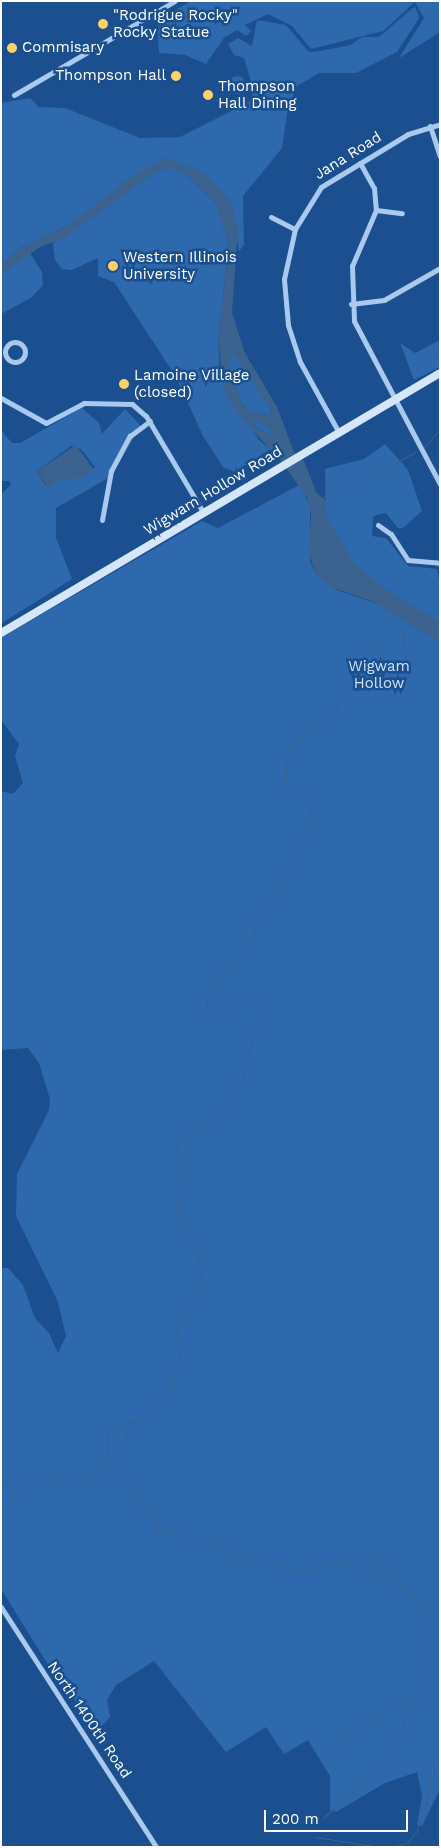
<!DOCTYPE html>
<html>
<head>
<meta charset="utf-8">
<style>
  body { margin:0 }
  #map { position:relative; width:441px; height:1848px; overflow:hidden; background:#1b4f8f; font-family:"Work Sans",sans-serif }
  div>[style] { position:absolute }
  .green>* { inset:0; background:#2e69ad }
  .round { border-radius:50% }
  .water>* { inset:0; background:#3c6290 }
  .stream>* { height:1px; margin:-0.5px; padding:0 0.5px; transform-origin:0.5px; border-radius:0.5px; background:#3c6290 }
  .street>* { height:5px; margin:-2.5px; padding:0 2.5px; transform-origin:2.5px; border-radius:2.5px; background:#a9c9ee }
  .street>.ring { margin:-2.5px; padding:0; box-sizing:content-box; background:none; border:5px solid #a9c9ee; border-radius:50% }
  .secondary>* { height:8px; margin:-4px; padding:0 4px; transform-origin:4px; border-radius:4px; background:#d6e6fa }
  .dots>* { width:14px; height:14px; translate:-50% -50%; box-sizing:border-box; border:2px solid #1b4f8f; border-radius:50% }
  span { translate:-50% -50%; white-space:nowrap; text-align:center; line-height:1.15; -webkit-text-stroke:5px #1b4f8f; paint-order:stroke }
  .poi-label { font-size:15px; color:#fff }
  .left { translate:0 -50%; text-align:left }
  .right { translate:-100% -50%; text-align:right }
  .street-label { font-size:15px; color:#fff }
  .park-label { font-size:15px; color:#cfe3fa }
  .frame { position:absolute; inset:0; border:2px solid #fff; pointer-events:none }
  .scale { position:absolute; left:264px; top:1810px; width:144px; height:22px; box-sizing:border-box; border:2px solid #fff; border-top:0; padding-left:6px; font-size:15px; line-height:18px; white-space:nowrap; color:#fff; -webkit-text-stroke:4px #1b4f8f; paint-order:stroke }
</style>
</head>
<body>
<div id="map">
  <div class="green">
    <div style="clip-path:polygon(191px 1px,440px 1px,440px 32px,399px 58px,424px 18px,415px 2px,383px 31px,311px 49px,292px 26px,268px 14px,245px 25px,251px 31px,246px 36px,237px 30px,224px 38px,206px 64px,185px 55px,159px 53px,157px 21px)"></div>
    <div style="clip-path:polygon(415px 6px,419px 18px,397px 52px,356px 73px,319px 73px,297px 86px,288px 108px,282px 148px,243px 196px,244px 245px,239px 251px,230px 200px,164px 158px,71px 224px,18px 249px,1px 265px,1px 103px,30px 98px,39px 107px,65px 108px,140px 138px,180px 137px,251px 101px,253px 88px,244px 58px,234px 55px,228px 44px,238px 38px,252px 46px,257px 20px,286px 25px,309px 52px,320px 51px,351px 45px,362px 37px,379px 37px)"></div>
    <div class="round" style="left:228px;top:76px;width:18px;height:18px"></div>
    <div style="clip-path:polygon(168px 167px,182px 171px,217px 204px,229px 246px,218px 338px,220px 372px,258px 439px,270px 449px,236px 472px,224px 468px,203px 436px,176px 377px,114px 282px,98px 276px,98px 258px,72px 270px,62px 269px,55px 260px,53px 243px,155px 172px)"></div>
    <div style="clip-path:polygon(30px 253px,42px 272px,43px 285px,31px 298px,1px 314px,1px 275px)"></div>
    <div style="clip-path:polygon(440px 340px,440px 367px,414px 380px,400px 343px,415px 353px)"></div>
    <div style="clip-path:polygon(236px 353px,271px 410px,270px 414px,251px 412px,241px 402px,229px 367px,231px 354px)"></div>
    <div style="clip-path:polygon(evenodd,82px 408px,99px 423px,102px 434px,125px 409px,141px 426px,110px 477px,56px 508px,56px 538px,72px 579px,2px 623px,1px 494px,11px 485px,9px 481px,1px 481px,1px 430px,12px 443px,20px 443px,82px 408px,71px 446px,81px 449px,95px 467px,45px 485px,37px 471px,71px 446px)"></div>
    <div style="clip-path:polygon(255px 420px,270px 428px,273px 437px,253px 425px)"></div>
    <div style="clip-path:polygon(385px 444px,408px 470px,422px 511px,403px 528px,398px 528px,386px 513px,373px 516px,372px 536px,386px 538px,408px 566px,437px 569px,440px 585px,440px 1789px,422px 1826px,417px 1825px,422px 1796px,417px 1772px,385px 1783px,336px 1812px,330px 1810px,330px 1776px,308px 1740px,284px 1754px,266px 1727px,226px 1752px,154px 1661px,116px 1685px,107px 1700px,110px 1717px,100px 1728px,60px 1684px,1px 1589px,1px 1268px,8px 1268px,23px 1285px,35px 1318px,49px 1333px,58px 1353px,66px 1336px,58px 1302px,16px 1216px,17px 1174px,49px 1110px,50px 1099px,39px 1063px,28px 1048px,1px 1050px,1px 791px,13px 794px,23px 783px,15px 756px,19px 744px,1px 720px,1px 638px,202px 521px,218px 528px,299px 485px,310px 505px,310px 561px,316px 573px,337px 590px,378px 604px,340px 558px,348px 553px,326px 517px,325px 469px,364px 459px)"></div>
  </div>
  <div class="water">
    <div style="clip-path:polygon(evenodd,164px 158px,204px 172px,230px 200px,238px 228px,232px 313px,245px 353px,277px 407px,294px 452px,304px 461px,316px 492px,326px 501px,327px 517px,354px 563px,381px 586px,440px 622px,440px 643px,374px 602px,331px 587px,316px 573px,309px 554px,311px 514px,307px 498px,282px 462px,239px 416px,224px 390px,218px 338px,229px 246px,217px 204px,182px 171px,168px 167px,155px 172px,65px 238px,40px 247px,1px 275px,1px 265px,18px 249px,71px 224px,128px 179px,164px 158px,233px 353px,271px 410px,270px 414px,251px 412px,241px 402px,229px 367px,233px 353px,164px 158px,255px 420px,270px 428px,273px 437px,253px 425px,255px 420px)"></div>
    <div style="clip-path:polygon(76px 445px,94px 470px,84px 477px,57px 481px,48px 488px,37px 471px)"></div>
  </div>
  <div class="stream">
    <div style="left:436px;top:370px;width:9px;rotate:-108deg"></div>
    <div style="left:433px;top:361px;width:11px;rotate:-49deg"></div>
    <div style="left:438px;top:379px;width:22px;rotate:85deg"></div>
    <div style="left:424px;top:447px;width:24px;rotate:-48deg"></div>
    <div style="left:323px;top:499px;width:17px;rotate:-65deg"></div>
    <div style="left:330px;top:484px;width:29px;rotate:2deg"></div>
    <div style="left:359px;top:485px;width:19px;rotate:-51deg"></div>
    <div style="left:371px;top:470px;width:15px;rotate:32deg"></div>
    <div style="left:384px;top:478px;width:24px;rotate:-48deg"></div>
    <div style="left:400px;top:460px;width:18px;rotate:-27deg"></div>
    <div style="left:131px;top:1423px;width:33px;rotate:111deg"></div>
    <div style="left:119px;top:1454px;width:24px;rotate:81deg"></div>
    <div style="left:123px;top:1478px;width:42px;rotate:55.6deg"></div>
    <div style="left:147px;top:1513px;width:12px;rotate:24deg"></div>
    <div style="left:158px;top:1518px;width:17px;rotate:97deg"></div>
    <div style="left:156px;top:1535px;width:23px;rotate:-15deg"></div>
    <div style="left:178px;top:1529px;width:22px;rotate:32deg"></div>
    <div style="left:197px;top:1541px;width:27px;rotate:13deg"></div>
    <div style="left:223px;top:1547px;width:22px;rotate:51deg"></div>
    <div style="left:237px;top:1564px;width:14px;rotate:-36deg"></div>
    <div style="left:248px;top:1556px;width:13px;rotate:39deg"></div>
    <div style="left:258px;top:1564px;width:41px;rotate:7deg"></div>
    <div style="left:299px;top:1569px;width:50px;rotate:-6.8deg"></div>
    <div style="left:349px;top:1563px;width:26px;rotate:32deg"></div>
    <div style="left:371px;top:1577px;width:7px;rotate:-56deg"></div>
    <div style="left:375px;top:1571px;width:11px;rotate:-131deg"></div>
    <div style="left:368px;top:1563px;width:5px;rotate:-53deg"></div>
    <div style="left:371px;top:1559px;width:16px;rotate:14deg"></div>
    <div style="left:387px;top:1563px;width:15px;rotate:42deg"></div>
    <div style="left:398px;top:1573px;width:14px;rotate:-176deg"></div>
    <div style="left:384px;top:1572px;width:52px;rotate:41.1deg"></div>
    <div style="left:423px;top:1606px;width:10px;rotate:53deg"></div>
    <div style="left:429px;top:1614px;width:21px;rotate:93deg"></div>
    <div style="left:428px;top:1635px;width:14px;rotate:34deg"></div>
    <div style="left:1px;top:1480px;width:23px;rotate:31deg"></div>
    <div style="left:21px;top:1492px;width:18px;rotate:-52deg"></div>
    <div style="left:32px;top:1478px;width:23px;rotate:-7deg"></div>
    <div style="left:55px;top:1475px;width:23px;rotate:23deg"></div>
    <div style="left:76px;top:1484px;width:26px;rotate:-28deg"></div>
    <div style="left:99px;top:1472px;width:12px;rotate:-55deg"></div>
    <div style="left:106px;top:1462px;width:32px;rotate:-85deg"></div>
    <div style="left:109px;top:1430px;width:35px;rotate:-20deg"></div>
    <div style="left:142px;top:1418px;width:39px;rotate:-46deg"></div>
    <div style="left:169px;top:1390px;width:32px;rotate:-70deg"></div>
    <div style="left:180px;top:1360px;width:33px;rotate:-97deg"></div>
    <div style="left:176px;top:1327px;width:32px;rotate:-51deg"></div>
    <div style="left:196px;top:1302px;width:20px;rotate:-72deg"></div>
    <div style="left:202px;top:1283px;width:39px;rotate:-100deg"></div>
    <div style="left:195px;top:1245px;width:42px;rotate:-116.6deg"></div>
    <div style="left:176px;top:1207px;width:19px;rotate:-93deg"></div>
    <div style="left:175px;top:1188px;width:24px;rotate:-55deg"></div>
    <div style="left:189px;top:1168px;width:23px;rotate:-124deg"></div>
    <div style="left:176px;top:1149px;width:8px;rotate:-83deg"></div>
    <div style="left:177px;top:1141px;width:57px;rotate:-32.9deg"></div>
    <div style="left:225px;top:1110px;width:35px;rotate:-61deg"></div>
    <div style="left:242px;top:1079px;width:37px;rotate:-76deg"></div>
    <div style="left:251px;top:1043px;width:32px;rotate:-64deg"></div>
    <div style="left:265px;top:1014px;width:12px;rotate:-114deg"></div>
    <div style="left:260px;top:1003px;width:12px;rotate:-156deg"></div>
    <div style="left:249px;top:998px;width:34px;rotate:154deg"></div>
    <div style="left:218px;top:1013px;width:7px;rotate:-164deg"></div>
    <div style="left:211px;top:1011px;width:6px;rotate:-141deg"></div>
    <div style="left:206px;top:1007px;width:21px;rotate:-82deg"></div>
    <div style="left:209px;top:986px;width:39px;rotate:-42deg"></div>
    <div style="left:238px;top:960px;width:34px;rotate:-60deg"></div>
    <div style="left:255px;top:931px;width:10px;rotate:-101deg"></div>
    <div style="left:253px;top:921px;width:53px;rotate:-52.7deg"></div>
    <div style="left:285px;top:879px;width:57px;rotate:-65.2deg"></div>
    <div style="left:309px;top:827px;width:28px;rotate:-84deg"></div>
    <div style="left:312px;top:799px;width:13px;rotate:-129deg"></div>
    <div style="left:304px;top:789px;width:20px;rotate:-165deg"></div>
    <div style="left:285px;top:784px;width:34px;rotate:-85deg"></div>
    <div style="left:288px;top:750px;width:29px;rotate:-49deg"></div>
    <div style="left:307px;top:728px;width:30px;rotate:-26deg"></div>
    <div style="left:334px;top:715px;width:75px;rotate:-67.2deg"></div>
    <div style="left:363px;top:646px;width:8px;rotate:-30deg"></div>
    <div style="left:370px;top:642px;width:10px;rotate:24deg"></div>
    <div style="left:379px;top:646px;width:25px;rotate:74deg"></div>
    <div style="left:386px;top:670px;width:21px;rotate:-19deg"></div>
    <div style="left:406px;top:663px;width:35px;rotate:-95deg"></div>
    <div style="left:403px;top:628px;width:7px;rotate:-27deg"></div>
    <div style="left:440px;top:1658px;width:9px;rotate:-148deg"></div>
    <div style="left:432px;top:1653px;width:6px;rotate:129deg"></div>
    <div style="left:428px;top:1658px;width:11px;rotate:80deg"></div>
    <div style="left:430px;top:1669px;width:10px;rotate:6deg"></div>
    <div style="left:333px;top:1747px;width:33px;rotate:-44deg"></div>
    <div style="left:357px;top:1724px;width:37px;rotate:-27deg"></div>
    <div style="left:390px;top:1707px;width:16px"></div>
    <div style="left:323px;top:1818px;width:79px;rotate:-40.9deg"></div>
    <div style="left:383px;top:1766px;width:43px;rotate:-62.2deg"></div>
    <div style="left:403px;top:1728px;width:21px;rotate:-82deg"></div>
    <div style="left:406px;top:1707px;width:45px;rotate:-40.5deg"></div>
    <div style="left:315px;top:1837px;width:66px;rotate:8.7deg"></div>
    <div style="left:392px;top:1847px;width:16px;rotate:-15deg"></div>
    <div style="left:407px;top:1843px;width:16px;rotate:-50deg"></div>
    <div style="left:417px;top:1831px;width:19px;rotate:-81deg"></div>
    <div style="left:420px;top:1812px;width:11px;rotate:-52deg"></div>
    <div style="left:427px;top:1803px;width:25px;rotate:-81deg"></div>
    <div style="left:431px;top:1778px;width:17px;rotate:-59deg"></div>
  </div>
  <div class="street">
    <div style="left:14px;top:95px;width:186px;rotate:-30.3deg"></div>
    <div style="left:430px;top:126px;width:32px;rotate:72deg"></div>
    <div style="left:360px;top:163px;width:29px;rotate:61deg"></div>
    <div style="left:374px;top:188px;width:22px;rotate:85deg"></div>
    <div style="left:376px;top:210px;width:61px;rotate:113.2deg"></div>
    <div style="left:352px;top:266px;width:55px;rotate:87.9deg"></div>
    <div style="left:354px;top:321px;width:184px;rotate:62.2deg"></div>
    <div style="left:376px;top:210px;width:26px;rotate:7deg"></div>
    <div style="left:271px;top:217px;width:27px;rotate:27deg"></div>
    <div style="left:351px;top:304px;width:33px;rotate:-7deg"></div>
    <div style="left:384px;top:300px;width:64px;rotate:-29.7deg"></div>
    <div class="ring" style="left:5px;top:342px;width:15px;height:15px"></div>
    <div style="left:1px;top:398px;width:51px;rotate:29.1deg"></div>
    <div style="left:46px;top:423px;width:43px;rotate:-27.8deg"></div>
    <div style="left:84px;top:403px;width:48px;rotate:1.2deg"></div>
    <div style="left:132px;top:404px;width:18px;rotate:41deg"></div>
    <div style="left:146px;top:416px;width:112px;rotate:59.3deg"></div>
    <div style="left:338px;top:431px;width:79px;rotate:-118.8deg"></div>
    <div style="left:300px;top:362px;width:39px;rotate:-108deg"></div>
    <div style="left:288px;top:325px;width:46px;rotate:-95deg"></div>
    <div style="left:284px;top:279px;width:51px;rotate:-77.6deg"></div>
    <div style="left:295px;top:229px;width:49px;rotate:-58.2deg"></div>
    <div style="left:321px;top:187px;width:102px;rotate:-31.3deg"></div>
    <div style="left:408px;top:134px;width:34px;rotate:-17deg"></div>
    <div style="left:102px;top:520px;width:50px;rotate:-79.6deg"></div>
    <div style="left:111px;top:471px;width:40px;rotate:-62deg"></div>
    <div style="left:130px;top:436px;width:25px;rotate:-37deg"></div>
    <div style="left:378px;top:525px;width:16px;rotate:35deg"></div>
    <div style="left:391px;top:534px;width:31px;rotate:57deg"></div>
    <div style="left:408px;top:560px;width:32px;rotate:5deg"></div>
    <div style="left:1px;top:1607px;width:286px;rotate:57.1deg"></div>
  </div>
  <div class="secondary">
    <div style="left:1px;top:633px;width:510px;rotate:-30.64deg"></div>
  </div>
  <div class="dots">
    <div style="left:103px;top:24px;background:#ffd166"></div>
    <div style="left:12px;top:48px;background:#ffd166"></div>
    <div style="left:176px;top:76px;background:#ffd166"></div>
    <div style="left:208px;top:95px;background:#ffd166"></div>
    <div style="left:113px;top:266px;background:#ffd166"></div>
    <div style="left:124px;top:384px;background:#ffd166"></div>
  </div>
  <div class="poi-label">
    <span class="left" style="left:113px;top:24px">"Rodrigue Rocky"<br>Rocky Statue</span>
    <span class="left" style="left:22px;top:48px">Commisary</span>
    <span class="right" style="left:166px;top:76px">Thompson Hall</span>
    <span class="left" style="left:218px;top:95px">Thompson<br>Hall Dining</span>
    <span class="left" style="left:123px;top:266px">Western Illinois<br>University</span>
    <span class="left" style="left:134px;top:384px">Lamoine Village<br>(closed)</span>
  </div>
  <div class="street-label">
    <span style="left:348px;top:156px;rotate:-32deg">Jana Road</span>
    <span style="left:213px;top:491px;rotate:-31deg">Wigwam Hollow Road</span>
    <span style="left:89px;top:1720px;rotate:56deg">North 1400th Road</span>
  </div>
  <div class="park-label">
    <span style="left:379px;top:675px">Wigwam<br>Hollow</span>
  </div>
  <div class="frame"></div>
  <div class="scale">200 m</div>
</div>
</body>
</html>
